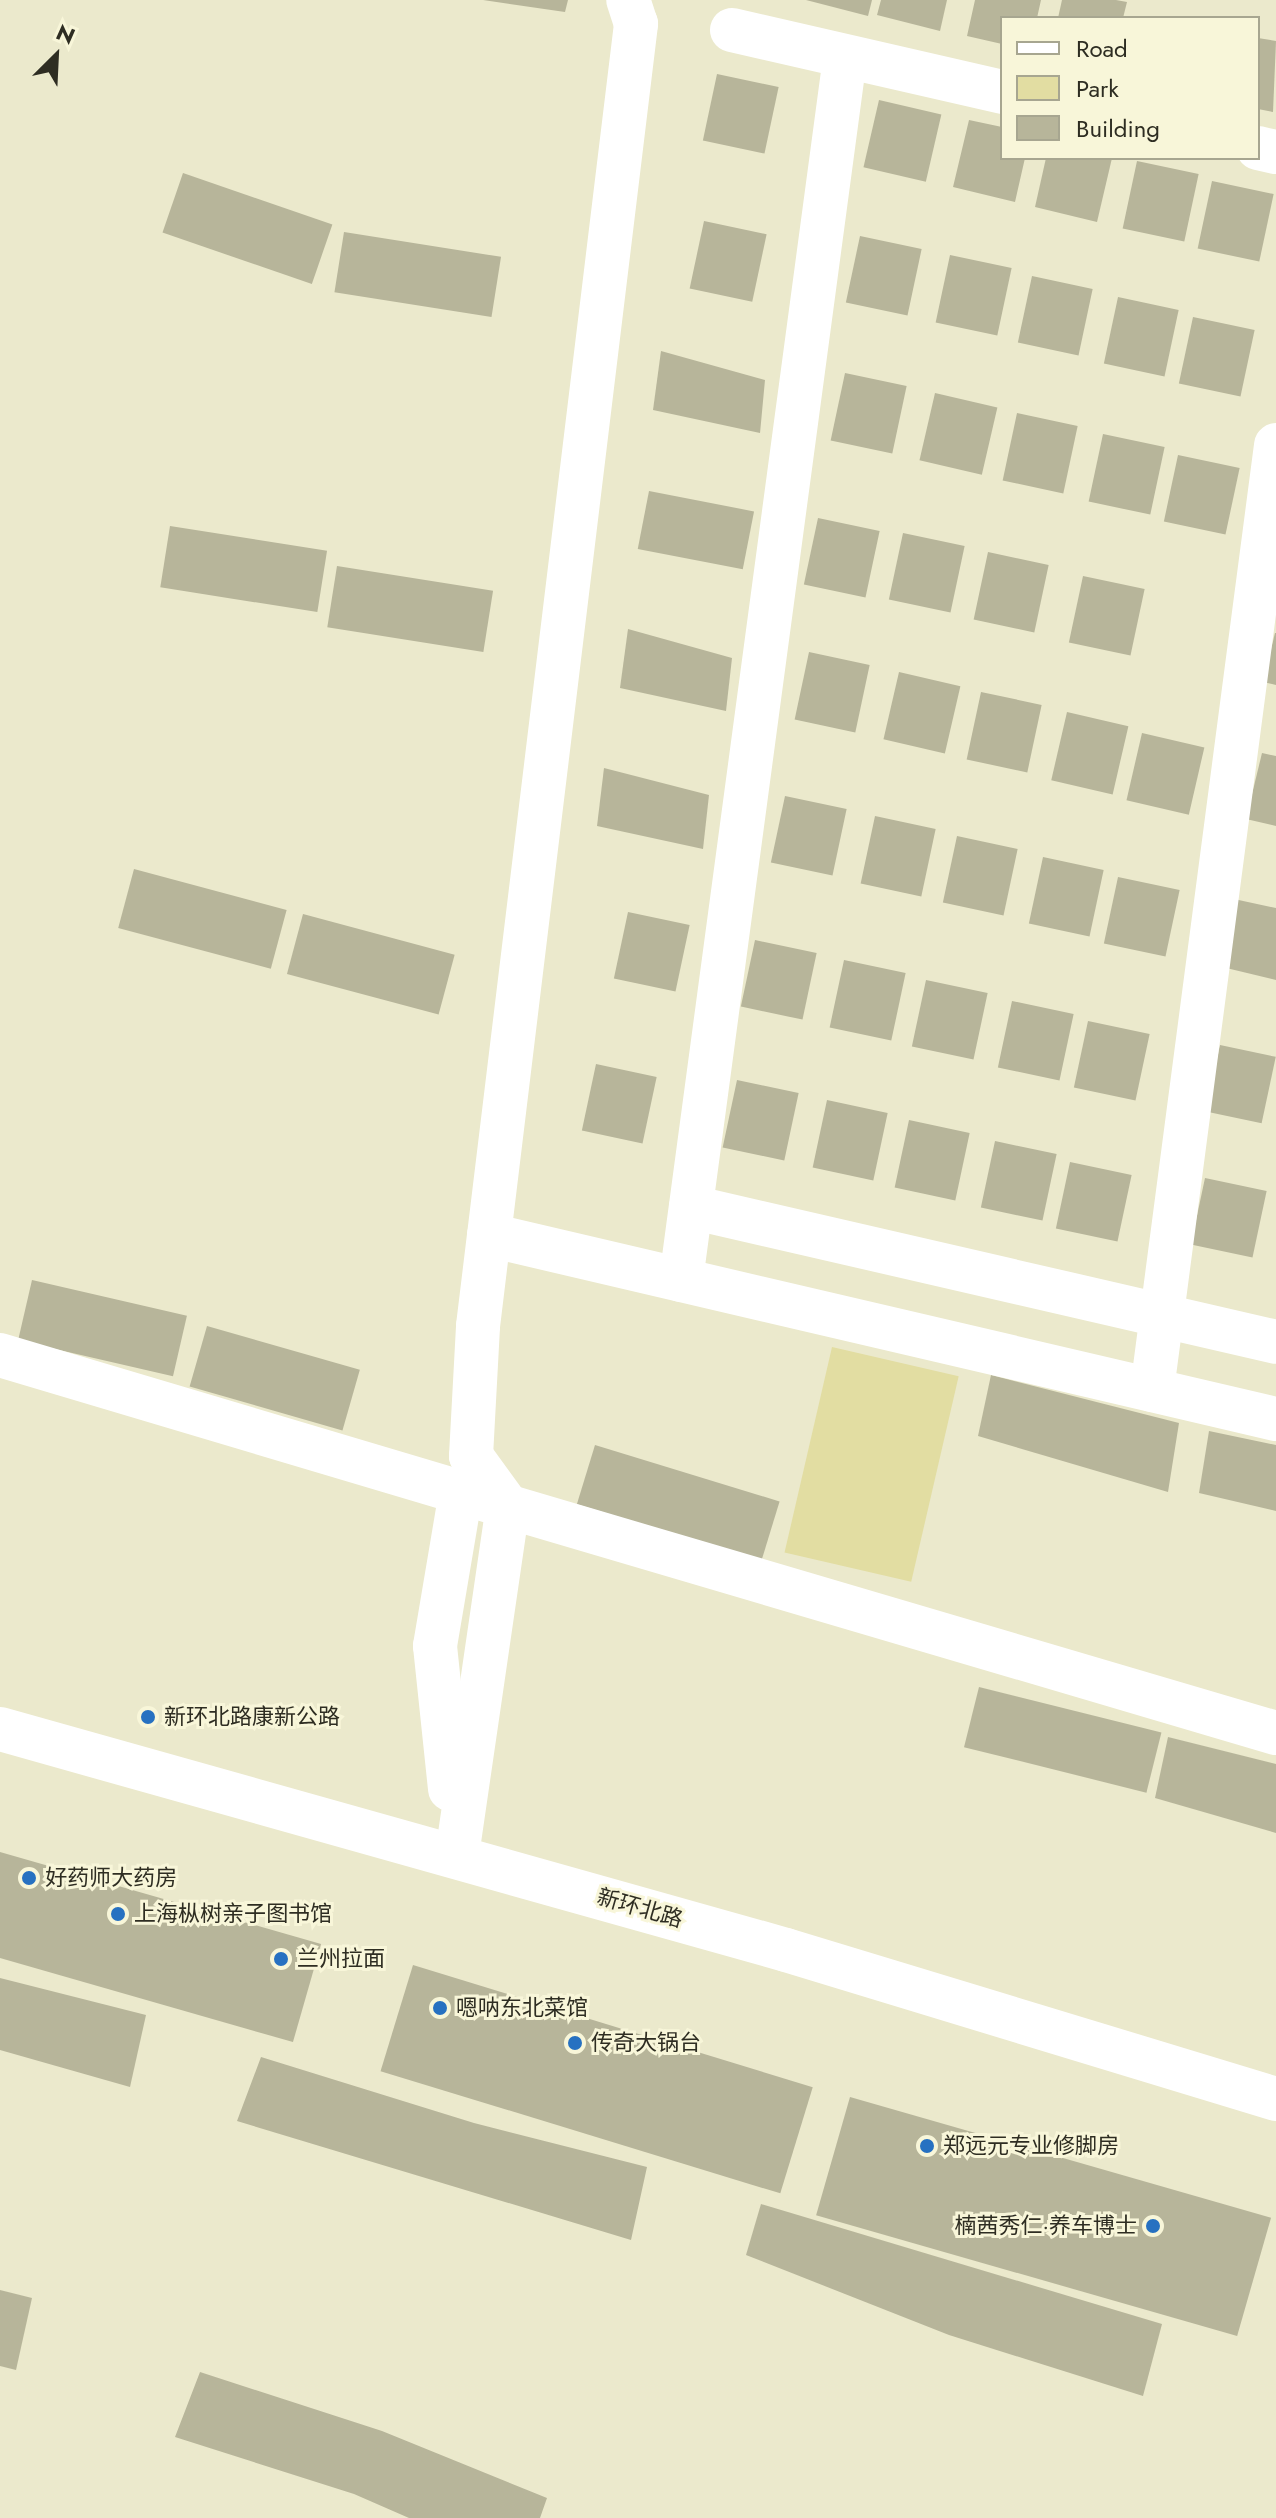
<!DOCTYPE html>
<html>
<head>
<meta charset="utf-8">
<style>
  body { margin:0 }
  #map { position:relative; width:1276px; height:2518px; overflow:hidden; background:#ebe9cc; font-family:Jost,"Noto Sans SC",sans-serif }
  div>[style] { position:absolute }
  .green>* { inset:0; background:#e2dda2; transform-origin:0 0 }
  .building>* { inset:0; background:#b7b59a; transform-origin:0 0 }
  .minor>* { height:44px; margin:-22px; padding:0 22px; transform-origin:22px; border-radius:22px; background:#fff }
  .dots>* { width:22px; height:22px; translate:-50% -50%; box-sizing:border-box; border:4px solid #f8f6d9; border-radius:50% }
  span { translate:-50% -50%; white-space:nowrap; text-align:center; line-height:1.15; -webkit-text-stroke:6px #f8f6d9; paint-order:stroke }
  .poi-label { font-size:22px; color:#2e2d22 }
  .left { translate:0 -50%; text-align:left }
  .right { translate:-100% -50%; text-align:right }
  .street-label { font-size:22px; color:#2e2d22 }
  .legend { position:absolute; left:1000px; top:16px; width:260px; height:144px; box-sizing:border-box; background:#f8f6d9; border:2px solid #a7a690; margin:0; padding:10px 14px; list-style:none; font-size:24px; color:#2e2d22 }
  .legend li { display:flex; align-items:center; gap:16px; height:40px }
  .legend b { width:40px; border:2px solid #a7a690 }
  .north { position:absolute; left:16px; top:16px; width:80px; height:80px; -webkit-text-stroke:6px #f8f6d9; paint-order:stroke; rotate:24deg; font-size:22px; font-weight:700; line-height:32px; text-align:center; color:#2e2d22 }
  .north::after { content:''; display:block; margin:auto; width:28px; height:36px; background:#2e2d22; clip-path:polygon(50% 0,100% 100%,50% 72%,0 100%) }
</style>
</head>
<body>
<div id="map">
  <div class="green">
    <div style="left:832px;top:1347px;width:130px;height:211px;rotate:13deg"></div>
  </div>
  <div class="building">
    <div style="clip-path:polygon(483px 0,568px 0,565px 12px)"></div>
    <div style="clip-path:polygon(806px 0,872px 0,868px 16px)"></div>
    <div style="clip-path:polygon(881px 0,947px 0,940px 31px,877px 15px)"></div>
    <div style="clip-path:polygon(975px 0,1041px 0,1037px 18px,1002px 18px,1002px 44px,967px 36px)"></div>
    <div style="clip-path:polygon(1062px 0,1116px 0,1127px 2px,1123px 18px,1058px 18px)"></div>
    <div style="clip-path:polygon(1258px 38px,1276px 41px,1273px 112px,1258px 109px)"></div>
    <div style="left:717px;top:74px;width:63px;height:68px;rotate:12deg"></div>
    <div style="left:879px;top:100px;width:64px;height:69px;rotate:13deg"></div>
    <div style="clip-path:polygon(969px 120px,1002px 127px,1002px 158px,1025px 158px,1015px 202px,953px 187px)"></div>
    <div style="clip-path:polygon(1046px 158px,1112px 158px,1097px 222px,1035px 207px)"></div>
    <div style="left:1137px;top:161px;width:63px;height:69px;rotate:12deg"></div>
    <div style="left:183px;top:173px;width:158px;height:63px;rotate:19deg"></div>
    <div style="left:1212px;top:181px;width:63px;height:69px;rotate:12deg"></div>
    <div style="left:704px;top:221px;width:64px;height:69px;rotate:12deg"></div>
    <div style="left:344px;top:232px;width:159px;height:61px;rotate:9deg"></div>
    <div style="left:860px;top:236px;width:63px;height:68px;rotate:12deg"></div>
    <div style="left:950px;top:255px;width:63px;height:69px;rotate:12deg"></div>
    <div style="left:1032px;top:276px;width:62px;height:68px;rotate:12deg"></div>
    <div style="left:1118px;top:297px;width:62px;height:68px;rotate:12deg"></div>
    <div style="left:1193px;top:317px;width:63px;height:68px;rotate:12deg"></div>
    <div style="clip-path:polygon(661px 351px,765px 380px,760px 433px,653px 410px)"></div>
    <div style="left:845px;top:373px;width:63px;height:69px;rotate:12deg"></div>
    <div style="left:935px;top:393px;width:64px;height:69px;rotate:13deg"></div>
    <div style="left:1017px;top:413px;width:62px;height:69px;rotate:12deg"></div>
    <div style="left:1103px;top:434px;width:63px;height:69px;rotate:12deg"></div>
    <div style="left:1178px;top:455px;width:63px;height:68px;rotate:12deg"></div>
    <div style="left:649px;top:491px;width:107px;height:59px;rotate:11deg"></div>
    <div style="left:818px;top:518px;width:63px;height:68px;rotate:12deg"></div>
    <div style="left:170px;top:526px;width:159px;height:62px;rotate:9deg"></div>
    <div style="left:903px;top:533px;width:63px;height:68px;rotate:12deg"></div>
    <div style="left:988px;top:552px;width:62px;height:69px;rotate:12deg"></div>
    <div style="left:337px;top:566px;width:158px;height:62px;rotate:9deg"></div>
    <div style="left:1083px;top:576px;width:63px;height:68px;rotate:12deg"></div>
    <div style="clip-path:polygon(628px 629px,732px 658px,726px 711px,620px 688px)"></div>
    <div style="clip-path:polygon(1275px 633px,1276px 633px,1276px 685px,1263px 682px)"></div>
    <div style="left:809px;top:652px;width:62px;height:69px;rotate:12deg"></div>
    <div style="left:899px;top:672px;width:63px;height:69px;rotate:13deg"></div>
    <div style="left:981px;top:692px;width:62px;height:69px;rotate:12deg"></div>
    <div style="left:1067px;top:712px;width:63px;height:70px;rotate:13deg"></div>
    <div style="left:1142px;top:733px;width:64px;height:69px;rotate:13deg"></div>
    <div style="clip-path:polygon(1262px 753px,1276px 756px,1276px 826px,1246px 819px)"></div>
    <div style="clip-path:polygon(604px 768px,709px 795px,703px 849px,597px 826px)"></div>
    <div style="left:785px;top:796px;width:63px;height:68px;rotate:12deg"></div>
    <div style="left:875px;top:816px;width:62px;height:69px;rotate:12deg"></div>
    <div style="left:957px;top:836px;width:62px;height:68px;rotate:12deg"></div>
    <div style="left:1043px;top:857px;width:62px;height:68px;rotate:12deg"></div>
    <div style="left:134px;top:869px;width:158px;height:61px;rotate:15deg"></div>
    <div style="left:1118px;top:877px;width:63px;height:68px;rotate:12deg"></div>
    <div style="clip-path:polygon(1234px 899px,1276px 908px,1276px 980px,1218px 966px)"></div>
    <div style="left:628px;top:912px;width:63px;height:68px;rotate:12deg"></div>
    <div style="left:303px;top:914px;width:157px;height:62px;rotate:15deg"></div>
    <div style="left:755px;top:940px;width:63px;height:68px;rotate:12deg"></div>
    <div style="left:844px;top:960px;width:63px;height:69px;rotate:12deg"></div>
    <div style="left:926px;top:980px;width:63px;height:68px;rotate:12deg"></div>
    <div style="left:1012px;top:1001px;width:63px;height:68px;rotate:12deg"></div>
    <div style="left:1088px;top:1021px;width:63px;height:68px;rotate:12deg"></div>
    <div style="left:1220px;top:1045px;width:57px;height:68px;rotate:12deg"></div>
    <div style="left:596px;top:1064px;width:62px;height:68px;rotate:12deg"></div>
    <div style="left:737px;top:1080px;width:63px;height:69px;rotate:12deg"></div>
    <div style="left:827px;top:1100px;width:62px;height:69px;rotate:12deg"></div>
    <div style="left:909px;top:1120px;width:62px;height:69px;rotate:12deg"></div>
    <div style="left:995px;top:1141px;width:63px;height:68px;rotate:12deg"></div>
    <div style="left:1070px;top:1162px;width:63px;height:68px;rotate:12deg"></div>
    <div style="left:1205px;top:1178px;width:63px;height:68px;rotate:12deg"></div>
    <div style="left:32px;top:1280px;width:159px;height:62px;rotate:13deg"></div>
    <div style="left:207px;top:1326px;width:159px;height:63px;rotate:16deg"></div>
    <div style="clip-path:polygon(991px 1375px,1179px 1423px,1168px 1492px,978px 1436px)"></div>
    <div style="clip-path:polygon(1209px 1431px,1276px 1445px,1276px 1511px,1199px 1493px)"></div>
    <div style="left:595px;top:1445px;width:193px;height:62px;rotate:17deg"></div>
    <div style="left:979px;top:1687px;width:188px;height:62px;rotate:14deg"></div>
    <div style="clip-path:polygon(1168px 1737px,1276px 1764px,1276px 1833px,1155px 1798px)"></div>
    <div style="left:0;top:1852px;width:334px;height:102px;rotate:16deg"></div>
    <div style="left:413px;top:1965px;width:418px;height:111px;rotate:17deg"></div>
    <div style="clip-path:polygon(0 1978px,146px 2015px,130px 2087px,0 2050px)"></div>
    <div style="clip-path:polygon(261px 2057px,474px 2123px,647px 2167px,631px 2240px,237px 2121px)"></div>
    <div style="left:850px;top:2097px;width:438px;height:123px;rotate:16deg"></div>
    <div style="clip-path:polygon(761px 2204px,1162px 2324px,1143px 2396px,949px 2335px,746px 2255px)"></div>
    <div style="clip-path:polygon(0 2290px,32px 2298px,16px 2370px,0 2366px)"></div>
    <div style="clip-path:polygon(200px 2372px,382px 2431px,547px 2498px,540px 2518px,409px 2518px,354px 2494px,175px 2437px)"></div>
  </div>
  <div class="minor">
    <div style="left:732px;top:30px;width:277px;rotate:12.9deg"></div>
    <div style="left:1258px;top:148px;width:18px;rotate:13deg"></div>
    <div style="left:691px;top:1207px;width:600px;rotate:12.99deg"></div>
    <div style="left:489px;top:1235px;width:808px;rotate:13.16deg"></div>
    <div style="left:681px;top:1280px;width:1234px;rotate:-82.36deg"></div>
    <div style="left:0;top:1355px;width:481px;rotate:16.6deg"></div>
    <div style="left:461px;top:1492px;width:156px;rotate:99.6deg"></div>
    <div style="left:435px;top:1646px;width:144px;rotate:84deg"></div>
    <div style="left:1152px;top:1390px;width:953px;rotate:-82.52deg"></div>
    <div style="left:479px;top:1498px;width:831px;rotate:16.43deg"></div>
    <div style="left:0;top:1729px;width:816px;rotate:15.7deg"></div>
    <div style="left:786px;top:1950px;width:512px;rotate:16.91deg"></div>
    <div style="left:457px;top:1855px;width:352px;rotate:-81.7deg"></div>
    <div style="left:508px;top:1507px;width:63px;rotate:-126deg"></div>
    <div style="left:471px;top:1456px;width:130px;rotate:-86.9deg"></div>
    <div style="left:478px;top:1326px;width:1312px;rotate:-83.08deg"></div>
    <div style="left:636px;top:24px;width:25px;rotate:-108deg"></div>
  </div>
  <div class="dots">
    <div style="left:148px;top:1717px;background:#2771c1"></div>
    <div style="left:29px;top:1878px;background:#2771c1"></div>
    <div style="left:118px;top:1914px;background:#2771c1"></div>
    <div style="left:281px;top:1959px;background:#2771c1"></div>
    <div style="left:440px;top:2008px;background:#2771c1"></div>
    <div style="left:575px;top:2043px;background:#2771c1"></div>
    <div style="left:927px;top:2146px;background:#2771c1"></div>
    <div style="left:1153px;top:2226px;background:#2771c1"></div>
  </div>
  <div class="poi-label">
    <span class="left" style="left:164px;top:1717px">新环北路康新公路</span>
    <span class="left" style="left:45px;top:1878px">好药师大药房</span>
    <span class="left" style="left:134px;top:1914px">上海枞树亲子图书馆</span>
    <span class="left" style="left:297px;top:1959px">兰州拉面</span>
    <span class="left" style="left:456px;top:2008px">嗯呐东北菜馆</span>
    <span class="left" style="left:591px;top:2043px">传奇大锅台</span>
    <span class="left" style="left:943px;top:2146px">郑远元专业修脚房</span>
    <span class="right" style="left:1137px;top:2226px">楠茜秀仁·养车博士</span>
  </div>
  <div class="street-label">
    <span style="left:640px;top:1908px;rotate:16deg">新环北路</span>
  </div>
  <ul class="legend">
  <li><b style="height:10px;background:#fff"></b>Road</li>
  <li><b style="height:22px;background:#e2dda2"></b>Park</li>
  <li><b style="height:22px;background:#b7b59a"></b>Building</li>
  </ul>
  <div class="north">N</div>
</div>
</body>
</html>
